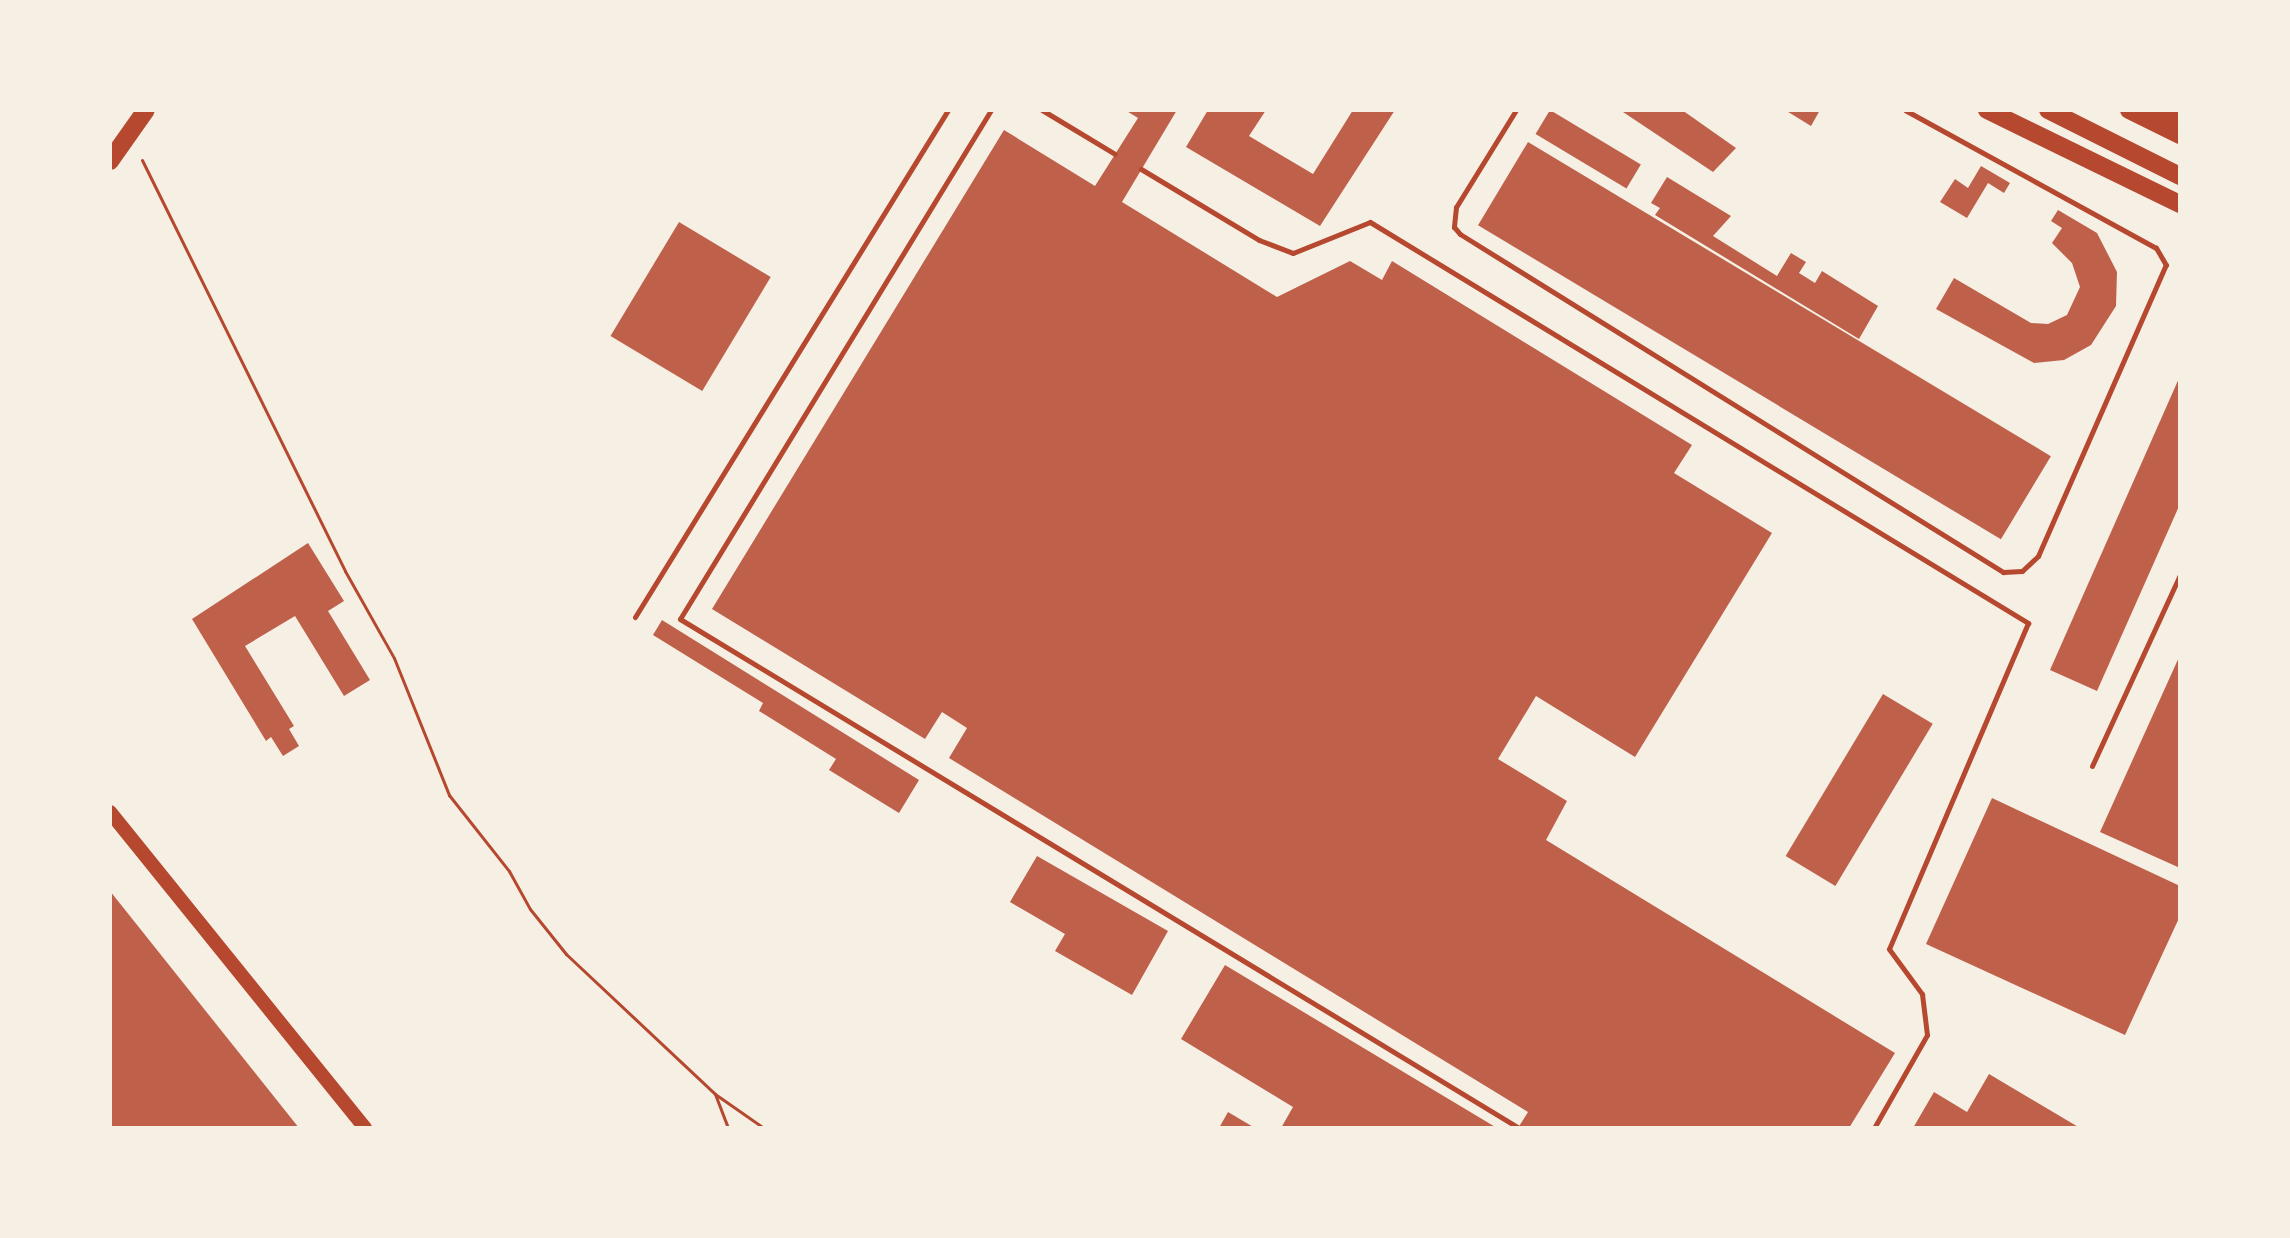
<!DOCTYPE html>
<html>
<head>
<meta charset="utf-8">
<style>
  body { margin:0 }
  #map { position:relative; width:2290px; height:1238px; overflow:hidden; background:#f6efe4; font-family:Lato,sans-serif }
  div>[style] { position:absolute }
  .building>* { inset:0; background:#bf614a; transform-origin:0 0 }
  .path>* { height:3px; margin:-1.5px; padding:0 1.5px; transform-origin:1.5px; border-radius:1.5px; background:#b5482f }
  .service>* { height:5px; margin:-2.5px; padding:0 2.5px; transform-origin:2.5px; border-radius:2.5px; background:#b5482f }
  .tertiary>* { height:14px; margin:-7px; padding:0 7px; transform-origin:7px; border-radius:7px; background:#b5482f }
  .trunk>* { height:18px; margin:-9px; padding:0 9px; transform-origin:9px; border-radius:9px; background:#b5482f }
  .motorway>* { height:20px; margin:-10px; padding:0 10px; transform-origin:10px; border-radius:10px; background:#b5482f }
  span { translate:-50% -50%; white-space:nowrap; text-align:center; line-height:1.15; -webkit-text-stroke:6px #f6efe4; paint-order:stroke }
  .frame { position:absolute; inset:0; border:112px solid #f6efe4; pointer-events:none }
</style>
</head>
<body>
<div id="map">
  <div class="building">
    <div style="clip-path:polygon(1125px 110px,1177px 110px,1122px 202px,1277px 297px,1350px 261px,1382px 280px,1392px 261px,1692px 445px,1674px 473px,1772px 533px,1635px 757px,1536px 696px,1498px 759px,1567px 801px,1546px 840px,1895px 1053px,1849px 1128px,1518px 1128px,1528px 1112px,949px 758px,967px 728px,942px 712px,925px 739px,712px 609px,1004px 130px,1095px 186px,1138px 118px)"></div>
    <div style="clip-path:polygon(1208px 110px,1266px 110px,1249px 136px,1313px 174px,1353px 110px,1395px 110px,1320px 226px,1186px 147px)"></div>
    <div style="left:1550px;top:110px;width:106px;height:28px;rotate:31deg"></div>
    <div style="clip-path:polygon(1620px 110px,1682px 110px,1736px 148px,1713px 172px)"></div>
    <div style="clip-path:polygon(1785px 110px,1820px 110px,1811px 126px)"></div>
    <div style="left:1528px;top:142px;width:610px;height:97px;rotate:31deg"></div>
    <div style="clip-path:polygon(1981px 166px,2010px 183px,2004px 193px,1988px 183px,1967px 218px,1940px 202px,1955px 179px,1968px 188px)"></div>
    <div style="clip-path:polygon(1667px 177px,1731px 216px,1713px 236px,1777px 276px,1791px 253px,1806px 262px,1799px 273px,1815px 283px,1822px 271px,1878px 306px,1859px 339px,1655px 215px,1660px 208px,1651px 203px)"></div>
    <div style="clip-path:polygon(2058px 210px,2097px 233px,2117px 272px,2116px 306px,2091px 345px,2064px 360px,2034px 363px,1936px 309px,1954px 278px,2031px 323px,2048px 324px,2067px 315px,2080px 287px,2072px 263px,2052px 243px,2062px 228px,2051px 221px)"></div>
    <div style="left:679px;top:222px;width:107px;height:133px;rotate:31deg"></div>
    <div style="clip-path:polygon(2180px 376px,2180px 504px,2097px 691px,2050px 670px)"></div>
    <div style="clip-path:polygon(308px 543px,344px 601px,328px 611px,370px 680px,344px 696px,295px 616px,245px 646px,294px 726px,289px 729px,299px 746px,283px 756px,271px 737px,266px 741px,192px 619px)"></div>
    <div style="clip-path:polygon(662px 620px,919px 780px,899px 813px,829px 770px,836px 759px,759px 711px,763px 703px,653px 635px)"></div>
    <div style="clip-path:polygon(2180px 655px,2180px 868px,2100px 832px)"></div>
    <div style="left:1883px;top:694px;width:58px;height:189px;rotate:31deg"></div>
    <div style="clip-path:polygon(1992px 798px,2180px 886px,2180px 916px,2125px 1035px,1926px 944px)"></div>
    <div style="clip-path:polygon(1037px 856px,1168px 931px,1132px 995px,1055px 951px,1065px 934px,1010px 902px)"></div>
    <div style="clip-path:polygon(110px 891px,299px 1128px,110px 1128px)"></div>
    <div style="clip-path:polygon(1225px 965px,1497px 1128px,1281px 1128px,1293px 1107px,1181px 1039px)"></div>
    <div style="clip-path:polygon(1989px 1074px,2080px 1128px,1913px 1128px,1934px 1092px,1967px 1112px)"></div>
    <div style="clip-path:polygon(1228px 1112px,1255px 1128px,1219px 1128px)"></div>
  </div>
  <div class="path">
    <div style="left:142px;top:160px;width:458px;rotate:63.7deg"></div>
    <div style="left:345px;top:571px;width:100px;rotate:60.6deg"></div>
    <div style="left:394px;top:658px;width:148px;rotate:68.1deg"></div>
    <div style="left:449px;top:795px;width:97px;rotate:51.7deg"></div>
    <div style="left:509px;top:871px;width:43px;rotate:61.1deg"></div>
    <div style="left:530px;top:909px;width:58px;rotate:51.3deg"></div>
    <div style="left:566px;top:954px;width:204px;rotate:43.2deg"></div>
    <div style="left:715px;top:1094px;width:60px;rotate:34.8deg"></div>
    <div style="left:715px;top:1094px;width:36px;rotate:69deg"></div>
  </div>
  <div class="service">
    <div style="left:991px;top:110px;width:596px;rotate:121.43deg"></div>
    <div style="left:680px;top:619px;width:981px;rotate:31.24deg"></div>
    <div style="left:1042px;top:110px;width:85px;rotate:31.1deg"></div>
    <div style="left:1516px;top:110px;width:114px;rotate:121.7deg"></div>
    <div style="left:1456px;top:207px;width:20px;rotate:96deg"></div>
    <div style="left:1454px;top:227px;width:9px;rotate:49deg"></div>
    <div style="left:1460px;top:234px;width:640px;rotate:31.9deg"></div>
    <div style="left:2003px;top:572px;width:19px;rotate:-3deg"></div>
    <div style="left:2022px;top:571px;width:22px;rotate:-43deg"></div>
    <div style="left:2038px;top:556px;width:318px;rotate:-66.3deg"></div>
    <div style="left:2166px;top:265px;width:20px;rotate:-120deg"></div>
    <div style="left:2156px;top:248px;width:286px;rotate:-151.2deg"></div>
    <div style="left:1141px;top:169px;width:138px;rotate:31deg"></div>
    <div style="left:1259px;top:240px;width:36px;rotate:21deg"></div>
    <div style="left:1293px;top:253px;width:83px;rotate:-21.9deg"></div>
    <div style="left:1370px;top:222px;width:771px;rotate:31.36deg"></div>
    <div style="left:2028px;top:623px;width:354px;rotate:113.1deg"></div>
    <div style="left:1889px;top:949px;width:56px;rotate:53.7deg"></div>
    <div style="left:1922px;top:994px;width:41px;rotate:83deg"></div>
    <div style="left:1927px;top:1035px;width:107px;rotate:119.7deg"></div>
    <div style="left:635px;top:617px;width:596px;rotate:-58.31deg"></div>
    <div style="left:2092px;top:766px;width:210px;rotate:-65.3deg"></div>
  </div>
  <div class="tertiary">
    <div style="left:110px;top:812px;width:406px;rotate:51.1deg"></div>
  </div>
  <div class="trunk">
    <div style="left:1987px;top:110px;width:215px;rotate:26deg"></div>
    <div style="left:2048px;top:110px;width:148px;rotate:26.6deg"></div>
    <div style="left:2129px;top:110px;width:57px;rotate:26.1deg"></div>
    <div style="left:110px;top:161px;width:62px;rotate:-54.8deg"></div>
  </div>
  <div class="motorway">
    <div style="left:2155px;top:110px;width:27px;rotate:24deg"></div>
  </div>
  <div class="frame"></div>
</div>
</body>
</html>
